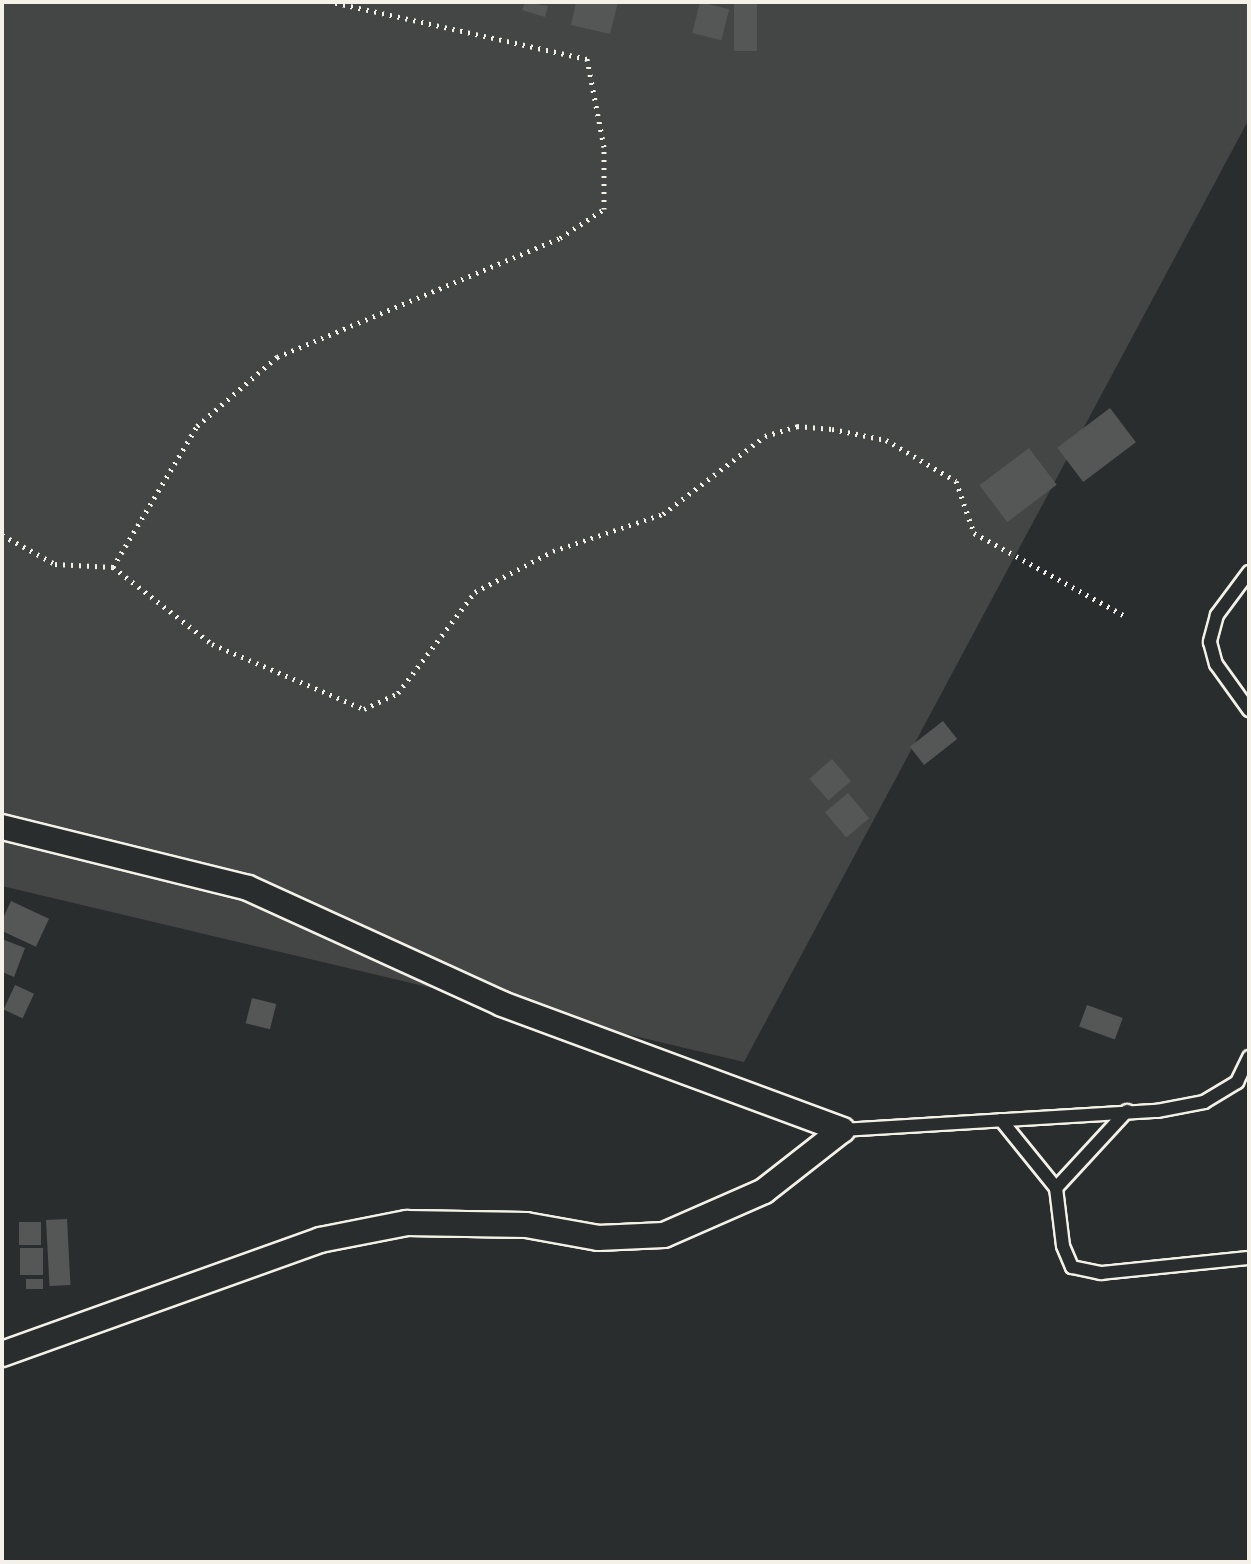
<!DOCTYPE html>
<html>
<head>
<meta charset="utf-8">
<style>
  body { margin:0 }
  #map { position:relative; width:1251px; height:1564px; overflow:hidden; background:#2a2d2e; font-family:Pangolin,sans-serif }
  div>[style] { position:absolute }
  .green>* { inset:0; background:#444645 }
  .building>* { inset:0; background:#555756; transform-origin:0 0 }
  .path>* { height:5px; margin-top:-2.5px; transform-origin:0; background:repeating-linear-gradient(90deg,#f4f1e8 0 2px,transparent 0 8px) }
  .roads { filter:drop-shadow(2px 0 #f4f1e8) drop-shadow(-2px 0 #f4f1e8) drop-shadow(0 2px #f4f1e8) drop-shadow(0 -2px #f4f1e8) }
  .service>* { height:12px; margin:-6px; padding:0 6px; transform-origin:6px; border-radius:6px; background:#2a2d2e }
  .minor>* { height:24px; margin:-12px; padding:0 12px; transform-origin:12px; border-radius:12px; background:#2a2d2e }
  span { translate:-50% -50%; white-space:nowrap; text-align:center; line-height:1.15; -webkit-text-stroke:8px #2a2d2e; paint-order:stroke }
  .frame { position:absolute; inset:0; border:4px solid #f4f1e8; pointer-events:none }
</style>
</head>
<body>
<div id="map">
  <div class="green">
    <div style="clip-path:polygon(2px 2px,1249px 2px,1249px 119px,744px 1062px,2px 886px)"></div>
  </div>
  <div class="building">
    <div style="clip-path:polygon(525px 2px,548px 6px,545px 17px,522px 10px)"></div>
    <div style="clip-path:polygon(576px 2px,618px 2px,610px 34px,571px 25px)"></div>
    <div style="left:700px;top:2px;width:30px;height:32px;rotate:14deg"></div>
    <div style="left:734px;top:2px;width:23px;height:49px"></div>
    <div style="left:1110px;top:408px;width:43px;height:66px;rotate:53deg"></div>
    <div style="left:1029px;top:448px;width:46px;height:62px;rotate:53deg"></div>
    <div style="left:943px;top:721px;width:23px;height:42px;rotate:52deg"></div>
    <div style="left:832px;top:759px;width:29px;height:30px;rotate:49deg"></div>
    <div style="left:848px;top:793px;width:33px;height:30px;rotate:50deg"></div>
    <div style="left:11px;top:901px;width:42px;height:31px;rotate:25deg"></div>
    <div style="clip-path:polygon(2px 939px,25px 948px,14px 977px,2px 972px)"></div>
    <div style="left:15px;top:985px;width:21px;height:27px;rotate:25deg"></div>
    <div style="left:252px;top:998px;width:25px;height:26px;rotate:14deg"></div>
    <div style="left:1087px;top:1005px;width:38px;height:23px;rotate:20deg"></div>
    <div style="left:67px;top:1219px;width:66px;height:21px;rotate:87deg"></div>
    <div style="left:19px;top:1222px;width:22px;height:23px"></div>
    <div style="left:20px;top:1248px;width:23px;height:27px"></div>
    <div style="left:26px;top:1279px;width:17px;height:10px"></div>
  </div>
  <div class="path">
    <div style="left:2px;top:535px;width:60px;rotate:28.7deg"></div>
    <div style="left:55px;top:564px;width:58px;rotate:3deg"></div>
    <div style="left:113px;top:567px;width:125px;rotate:37.9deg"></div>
    <div style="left:212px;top:644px;width:165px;rotate:23.2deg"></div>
    <div style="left:364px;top:709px;width:38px;rotate:-25deg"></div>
    <div style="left:398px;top:693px;width:127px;rotate:-52.7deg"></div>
    <div style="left:475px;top:592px;width:88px;rotate:-27.7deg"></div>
    <div style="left:553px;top:551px;width:116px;rotate:-18.6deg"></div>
    <div style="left:663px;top:514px;width:128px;rotate:-37.4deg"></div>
    <div style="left:765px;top:436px;width:34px;rotate:-17deg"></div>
    <div style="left:797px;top:426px;width:35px;rotate:5deg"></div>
    <div style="left:832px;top:429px;width:55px;rotate:11.5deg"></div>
    <div style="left:886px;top:440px;width:81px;rotate:30.4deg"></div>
    <div style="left:956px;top:481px;width:55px;rotate:70.9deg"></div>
    <div style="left:974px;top:533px;width:175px;rotate:28.8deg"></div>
    <div style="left:113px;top:567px;width:164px;rotate:-59.2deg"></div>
    <div style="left:197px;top:426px;width:106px;rotate:-40.8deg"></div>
    <div style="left:277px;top:357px;width:307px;rotate:-22.8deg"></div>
    <div style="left:560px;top:238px;width:53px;rotate:-33.4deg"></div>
    <div style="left:604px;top:209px;width:62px;rotate:-90deg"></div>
    <div style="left:604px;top:147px;width:90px;rotate:-100.9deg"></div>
    <div style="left:587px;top:59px;width:262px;rotate:-167.4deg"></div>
  </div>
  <div class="roads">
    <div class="service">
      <div style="left:1249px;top:572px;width:54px;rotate:126.7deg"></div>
      <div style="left:1217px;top:615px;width:28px;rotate:105deg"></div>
      <div style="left:1210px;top:642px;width:23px;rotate:75deg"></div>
      <div style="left:1216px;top:664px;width:57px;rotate:54.3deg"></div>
      <div style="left:1001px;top:1120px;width:87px;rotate:51deg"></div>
      <div style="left:1056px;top:1188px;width:58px;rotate:83.1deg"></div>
      <div style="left:1063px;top:1246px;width:23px;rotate:67deg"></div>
      <div style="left:1072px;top:1267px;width:30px;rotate:12deg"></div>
      <div style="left:1101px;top:1273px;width:149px;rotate:-5.8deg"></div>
      <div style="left:842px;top:1130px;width:316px;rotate:-3.5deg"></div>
      <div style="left:1157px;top:1111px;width:48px;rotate:-10.8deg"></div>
      <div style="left:1204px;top:1102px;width:39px;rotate:-31deg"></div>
      <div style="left:1237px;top:1082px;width:28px;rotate:-64deg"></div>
      <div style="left:1056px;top:1188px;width:105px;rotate:-47.3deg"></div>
    </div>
    <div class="minor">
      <div style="left:2px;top:827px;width:253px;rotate:13.9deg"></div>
      <div style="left:248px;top:888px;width:279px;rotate:24.5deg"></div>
      <div style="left:502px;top:1004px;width:363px;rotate:20.3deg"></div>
      <div style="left:2px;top:1354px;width:338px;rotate:-19.7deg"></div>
      <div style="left:320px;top:1240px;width:89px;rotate:-11.1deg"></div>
      <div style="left:407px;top:1223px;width:119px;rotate:1deg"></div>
      <div style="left:526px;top:1225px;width:73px;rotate:10.2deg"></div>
      <div style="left:598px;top:1238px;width:66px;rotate:-2.6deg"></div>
      <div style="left:664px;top:1235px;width:109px;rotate:-23.7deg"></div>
      <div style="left:764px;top:1191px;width:99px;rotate:-38deg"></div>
    </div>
  </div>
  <div class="frame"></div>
</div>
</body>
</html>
